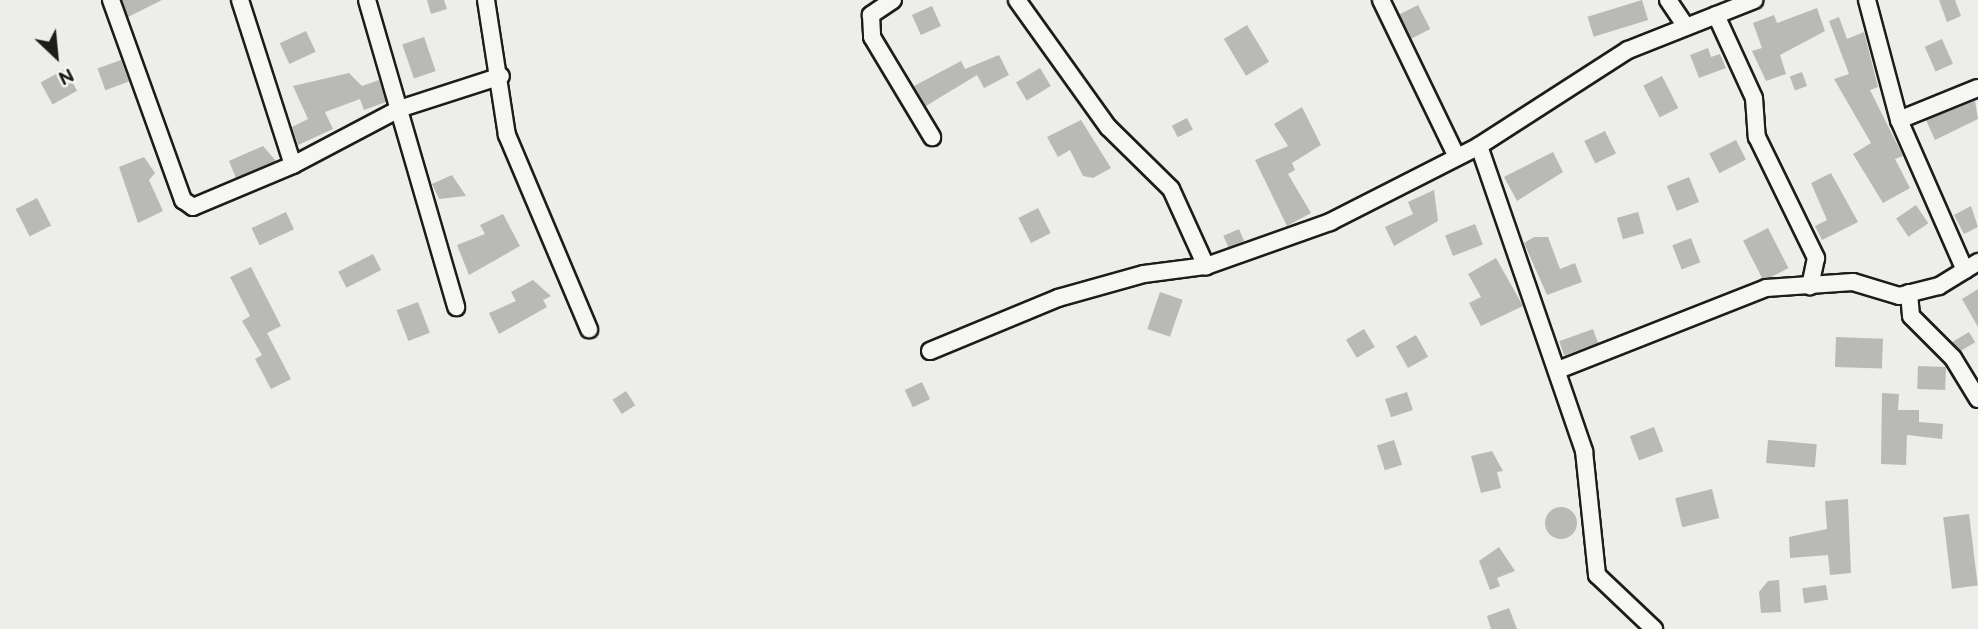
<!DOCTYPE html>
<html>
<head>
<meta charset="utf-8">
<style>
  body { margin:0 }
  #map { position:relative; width:1978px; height:629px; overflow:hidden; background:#edede9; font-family:"Balsamiq Sans",sans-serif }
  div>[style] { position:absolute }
  .building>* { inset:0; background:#b9b9b6; transform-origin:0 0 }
  .round { border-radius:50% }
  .roads { filter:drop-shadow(2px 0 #1c1c1c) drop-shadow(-2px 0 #1c1c1c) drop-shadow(0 2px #1c1c1c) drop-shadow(0 -2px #1c1c1c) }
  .street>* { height:16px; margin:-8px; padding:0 8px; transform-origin:8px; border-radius:8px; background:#f6f6f2 }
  span { translate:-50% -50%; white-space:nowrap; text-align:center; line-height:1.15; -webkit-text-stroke:5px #f6f6f2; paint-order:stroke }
  .north { position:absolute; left:21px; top:21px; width:70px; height:70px; -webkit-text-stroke:5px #f6f6f2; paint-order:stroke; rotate:154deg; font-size:19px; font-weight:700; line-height:28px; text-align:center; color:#1c1c1c }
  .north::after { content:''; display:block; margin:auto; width:24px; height:32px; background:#1c1c1c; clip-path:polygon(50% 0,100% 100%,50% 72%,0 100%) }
</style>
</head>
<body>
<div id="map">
  <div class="building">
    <div style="clip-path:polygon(122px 0,162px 0,128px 17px)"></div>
    <div style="clip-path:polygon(427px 0,444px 0,447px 9px,431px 14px)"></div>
    <div style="left:1642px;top:0;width:21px;height:57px;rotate:73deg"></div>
    <div style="clip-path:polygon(1939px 0,1955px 0,1961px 16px,1947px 22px)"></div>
    <div style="left:1418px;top:5px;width:27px;height:21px;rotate:63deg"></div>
    <div style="left:932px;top:6px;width:22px;height:22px;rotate:66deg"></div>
    <div style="clip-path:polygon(1817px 8px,1825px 31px,1780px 55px,1786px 74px,1766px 81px,1752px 51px,1762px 48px,1753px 23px,1774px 15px,1777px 23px)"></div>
    <div style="clip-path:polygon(1839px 17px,1847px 39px,1864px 32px,1878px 87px,1870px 90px,1903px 156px,1895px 159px,1910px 188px,1883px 203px,1853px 154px,1871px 143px,1834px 79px,1849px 74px,1829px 21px)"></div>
    <div style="left:1247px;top:25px;width:43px;height:27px;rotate:59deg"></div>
    <div style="left:306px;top:31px;width:23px;height:29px;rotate:65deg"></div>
    <div style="left:424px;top:37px;width:36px;height:23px;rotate:71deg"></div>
    <div style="left:1942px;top:39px;width:27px;height:19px;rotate:66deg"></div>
    <div style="clip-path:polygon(1708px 48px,1711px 57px,1720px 54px,1726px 68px,1699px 78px,1690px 55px)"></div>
    <div style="clip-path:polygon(999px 55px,1009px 75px,984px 88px,977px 75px,926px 106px,914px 86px,961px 61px,965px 69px)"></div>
    <div style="left:121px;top:60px;width:23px;height:25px;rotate:70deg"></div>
    <div style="left:1040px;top:68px;width:21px;height:28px;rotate:59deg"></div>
    <div style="left:65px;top:69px;width:25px;height:28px;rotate:61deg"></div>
    <div style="left:1802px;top:72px;width:15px;height:13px;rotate:70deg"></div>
    <div style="clip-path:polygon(349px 73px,362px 86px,379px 80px,386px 102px,364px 110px,360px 99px,325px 112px,333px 129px,298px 145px,292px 127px,308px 119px,293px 86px)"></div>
    <div style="left:1662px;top:76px;width:36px;height:21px;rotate:63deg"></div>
    <div style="clip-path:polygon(1975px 101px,1978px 119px,1935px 140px,1926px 120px)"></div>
    <div style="clip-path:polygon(1302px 107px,1321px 145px,1292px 163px,1295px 170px,1288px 174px,1311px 213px,1287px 226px,1255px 160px,1288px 146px,1274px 124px)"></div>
    <div style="left:1187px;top:118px;width:13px;height:17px;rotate:63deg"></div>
    <div style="clip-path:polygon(1081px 120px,1111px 168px,1093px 178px,1083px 176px,1070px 150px,1058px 157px,1047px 137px)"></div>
    <div style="left:1605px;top:131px;width:25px;height:23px;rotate:64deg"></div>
    <div style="left:1736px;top:140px;width:22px;height:30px;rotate:63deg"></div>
    <div style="clip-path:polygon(263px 146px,276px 161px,236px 178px,229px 161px)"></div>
    <div style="clip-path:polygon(1553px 152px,1563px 172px,1517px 201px,1504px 177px)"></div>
    <div style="clip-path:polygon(144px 157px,155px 173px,149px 180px,163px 211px,138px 223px,119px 167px)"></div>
    <div style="clip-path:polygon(1831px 173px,1858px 222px,1822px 240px,1815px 226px,1827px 220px,1811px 183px)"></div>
    <div style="clip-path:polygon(452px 175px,466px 196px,439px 199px,432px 184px)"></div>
    <div style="left:1689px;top:177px;width:27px;height:24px;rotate:68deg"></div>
    <div style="clip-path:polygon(1434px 190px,1438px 221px,1394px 246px,1385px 227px,1413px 214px,1408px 202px)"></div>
    <div style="left:37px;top:198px;width:31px;height:24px;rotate:63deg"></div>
    <div style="left:1916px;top:205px;width:22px;height:24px;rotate:56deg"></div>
    <div style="clip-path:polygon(1971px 206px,1978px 227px,1964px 234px,1954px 215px)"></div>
    <div style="left:1038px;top:208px;width:28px;height:22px;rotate:63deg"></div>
    <div style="left:286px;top:212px;width:19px;height:38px;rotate:65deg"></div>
    <div style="left:1638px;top:212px;width:22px;height:22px;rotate:74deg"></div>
    <div style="clip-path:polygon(503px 214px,520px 246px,469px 275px,457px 245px,485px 234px,480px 225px)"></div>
    <div style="left:1475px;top:224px;width:22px;height:32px;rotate:69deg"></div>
    <div style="left:1768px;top:228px;width:45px;height:28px;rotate:63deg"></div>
    <div style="left:1239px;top:229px;width:13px;height:17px;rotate:67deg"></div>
    <div style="clip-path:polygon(1534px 237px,1548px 237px,1560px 269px,1575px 263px,1582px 282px,1547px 295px,1524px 243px)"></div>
    <div style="left:1691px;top:238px;width:26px;height:20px;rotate:69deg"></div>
    <div style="left:373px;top:254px;width:18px;height:39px;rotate:63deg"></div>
    <div style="clip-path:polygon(1496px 258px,1523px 306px,1481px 326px,1469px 303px,1481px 297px,1468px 274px)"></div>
    <div style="clip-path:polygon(251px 267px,281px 326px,267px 333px,291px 379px,271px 389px,255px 359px,262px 355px,242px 321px,250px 316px,230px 277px)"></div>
    <div style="clip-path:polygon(533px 280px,551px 296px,543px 300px,547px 307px,499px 334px,489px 313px,516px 301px,511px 292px)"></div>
    <div style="clip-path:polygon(1978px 289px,1978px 327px,1962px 299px)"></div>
    <div style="left:1160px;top:292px;width:24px;height:39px;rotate:19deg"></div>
    <div style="left:418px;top:302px;width:33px;height:23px;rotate:69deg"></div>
    <div style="left:1364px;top:329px;width:21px;height:21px;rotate:59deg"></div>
    <div style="left:1593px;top:329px;width:15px;height:36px;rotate:70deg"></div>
    <div style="left:1969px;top:332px;width:12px;height:19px;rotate:59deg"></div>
    <div style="left:1416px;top:335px;width:25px;height:23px;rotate:61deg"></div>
    <div style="left:1836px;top:337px;width:47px;height:30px;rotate:2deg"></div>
    <div style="left:1918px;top:366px;width:28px;height:23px;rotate:2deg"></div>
    <div style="left:922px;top:382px;width:19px;height:19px;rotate:65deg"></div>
    <div style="left:626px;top:391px;width:17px;height:16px;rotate:57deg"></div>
    <div style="left:1407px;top:392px;width:19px;height:23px;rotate:72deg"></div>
    <div style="clip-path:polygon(1882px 393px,1899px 394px,1898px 410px,1919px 410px,1919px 422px,1943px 424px,1942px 439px,1907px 435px,1906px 465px,1881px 464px)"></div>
    <div style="left:1654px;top:427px;width:26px;height:26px;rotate:69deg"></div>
    <div style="left:1394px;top:440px;width:26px;height:18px;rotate:72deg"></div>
    <div style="left:1768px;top:440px;width:49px;height:23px;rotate:5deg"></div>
    <div style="clip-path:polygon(1492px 451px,1503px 471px,1497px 472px,1501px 488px,1481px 493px,1471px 456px)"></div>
    <div style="left:1712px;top:489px;width:30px;height:38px;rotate:76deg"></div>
    <div style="clip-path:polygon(1848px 499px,1851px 573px,1830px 575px,1828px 555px,1790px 558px,1789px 537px,1827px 529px,1825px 501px)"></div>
    <div class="round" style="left:1545px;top:507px;width:32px;height:32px"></div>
    <div style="left:1969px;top:514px;width:72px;height:26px;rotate:83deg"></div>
    <div style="clip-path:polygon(1499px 547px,1515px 571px,1497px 578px,1500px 586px,1490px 590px,1479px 561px)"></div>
    <div style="clip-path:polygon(1779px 580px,1781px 612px,1761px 613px,1759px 592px,1768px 581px)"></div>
    <div style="left:1826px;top:585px;width:15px;height:24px;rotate:82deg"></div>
    <div style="clip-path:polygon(1509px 608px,1517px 629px,1491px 629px,1487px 616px)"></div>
  </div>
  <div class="roads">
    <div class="street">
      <div style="left:111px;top:0;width:213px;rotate:70.2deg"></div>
      <div style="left:183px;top:200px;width:12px;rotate:35deg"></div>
      <div style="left:193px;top:207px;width:108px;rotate:-22.8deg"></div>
      <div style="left:293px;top:165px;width:120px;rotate:-27.8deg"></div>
      <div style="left:399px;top:109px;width:107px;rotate:-17.9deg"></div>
      <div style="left:240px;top:0;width:173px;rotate:72.2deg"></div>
      <div style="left:367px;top:0;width:320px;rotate:73.8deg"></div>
      <div style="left:486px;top:0;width:137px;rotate:81.2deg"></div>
      <div style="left:507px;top:135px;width:211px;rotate:67.1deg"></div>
      <div style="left:893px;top:0;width:27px;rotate:146deg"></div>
      <div style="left:871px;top:15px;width:22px;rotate:87deg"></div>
      <div style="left:872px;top:37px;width:117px;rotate:59deg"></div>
      <div style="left:1017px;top:0;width:156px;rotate:54.4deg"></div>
      <div style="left:1108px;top:127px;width:88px;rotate:44.5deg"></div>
      <div style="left:1171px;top:189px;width:85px;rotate:65.6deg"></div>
      <div style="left:1381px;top:0;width:174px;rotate:64.2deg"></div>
      <div style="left:1668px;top:0;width:32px;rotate:56deg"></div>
      <div style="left:1867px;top:0;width:124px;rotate:75.1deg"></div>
      <div style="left:1899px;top:120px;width:164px;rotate:66.3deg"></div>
      <div style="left:1716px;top:15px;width:91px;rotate:65.4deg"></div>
      <div style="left:1754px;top:98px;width:39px;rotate:86deg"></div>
      <div style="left:1757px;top:137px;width:135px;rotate:64deg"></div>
      <div style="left:1816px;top:258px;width:29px;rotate:102deg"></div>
      <div style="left:1899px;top:120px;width:85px;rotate:-22.1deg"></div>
      <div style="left:1479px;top:146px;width:323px;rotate:71deg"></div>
      <div style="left:1584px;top:451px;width:125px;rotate:84deg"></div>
      <div style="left:1597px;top:575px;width:79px;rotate:43.5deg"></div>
      <div style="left:1909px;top:293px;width:23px;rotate:85deg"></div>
      <div style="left:1911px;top:316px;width:59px;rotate:45deg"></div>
      <div style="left:1953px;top:358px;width:48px;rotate:58.6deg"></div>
      <div style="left:930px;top:351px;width:139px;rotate:-22.5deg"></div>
      <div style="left:1058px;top:298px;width:89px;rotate:-15.6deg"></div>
      <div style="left:1144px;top:274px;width:63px;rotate:-7.4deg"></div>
      <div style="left:1206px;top:266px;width:132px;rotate:-19.5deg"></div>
      <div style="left:1330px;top:222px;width:167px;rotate:-27deg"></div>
      <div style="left:1479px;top:146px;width:177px;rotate:-32.8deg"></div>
      <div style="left:1628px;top:50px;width:136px;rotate:-21.6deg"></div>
      <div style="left:1558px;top:370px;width:224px;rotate:-21.5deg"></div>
      <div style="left:1766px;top:288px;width:87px;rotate:-3.9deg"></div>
      <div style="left:1853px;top:282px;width:48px;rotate:16.9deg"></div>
      <div style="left:1899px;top:296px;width:41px;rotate:-14deg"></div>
      <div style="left:1939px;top:286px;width:46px;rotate:-31.6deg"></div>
    </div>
  </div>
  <div class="north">N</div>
</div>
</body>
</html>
